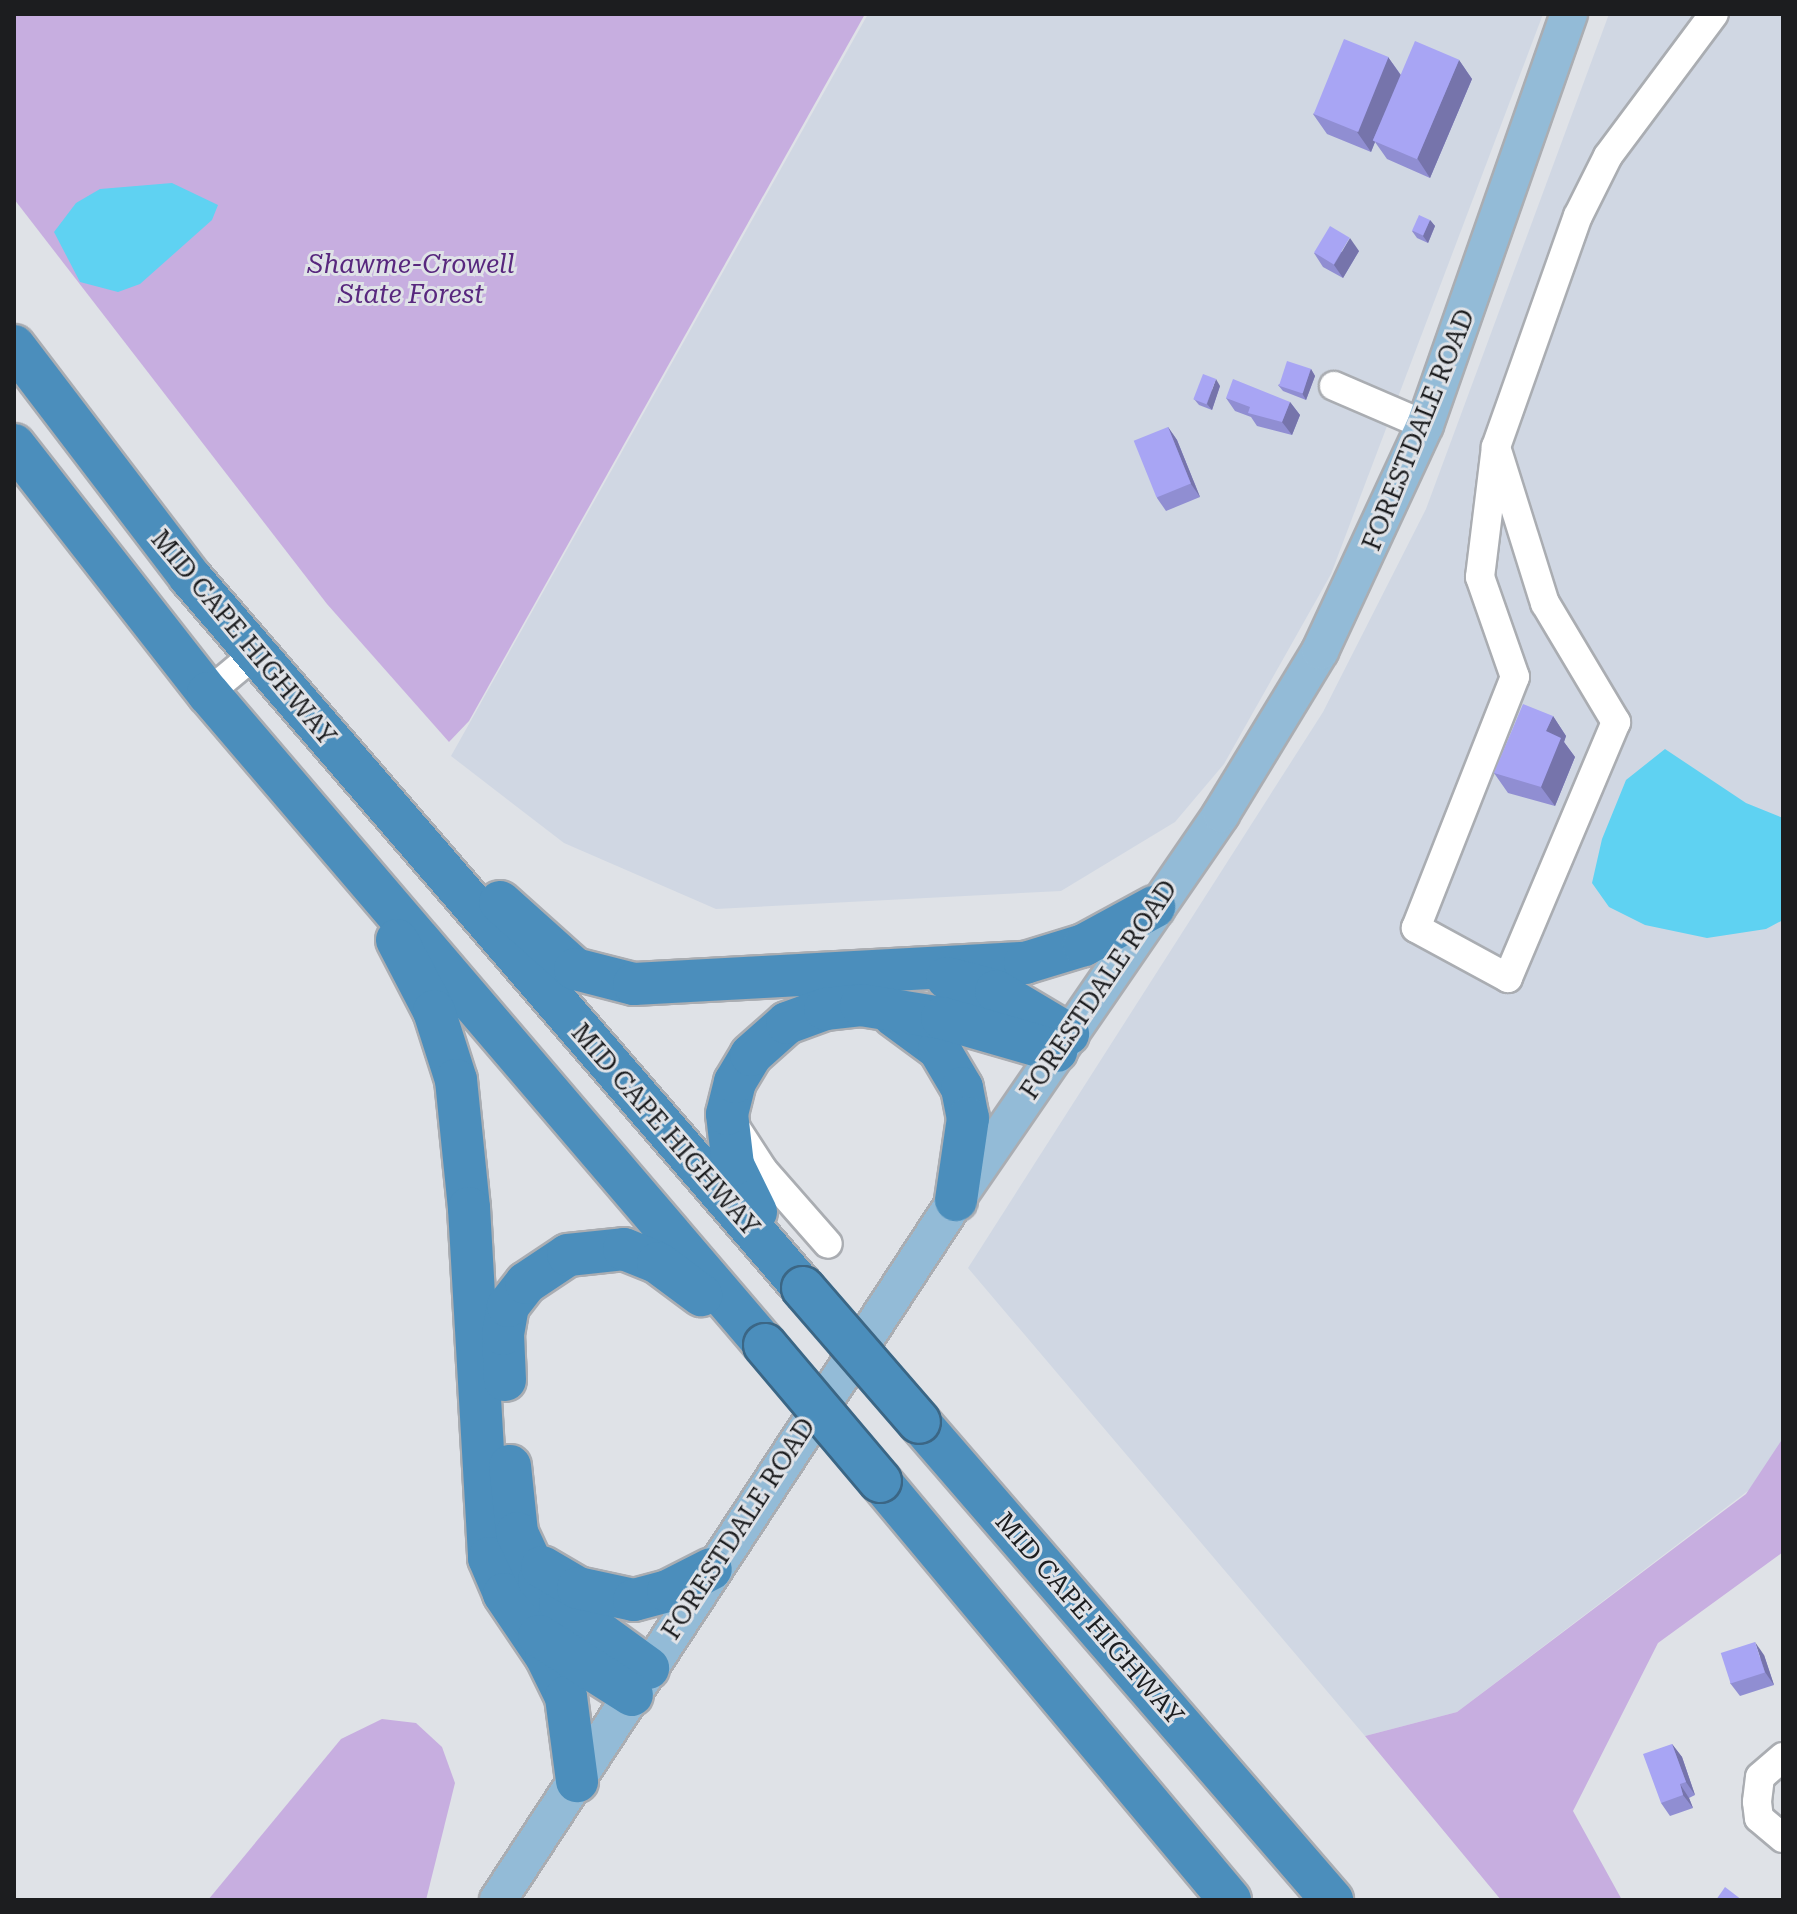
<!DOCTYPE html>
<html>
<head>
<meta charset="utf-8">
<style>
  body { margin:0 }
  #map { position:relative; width:1797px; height:1914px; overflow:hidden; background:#dfe2e7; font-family:"Roboto Serif",serif }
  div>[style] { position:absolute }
  .built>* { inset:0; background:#d0d7e3 }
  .green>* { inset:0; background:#c7aee0 }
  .water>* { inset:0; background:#5fd2f2 }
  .roads { filter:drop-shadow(2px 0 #aaadb2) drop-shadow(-2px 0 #aaadb2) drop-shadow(0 2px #aaadb2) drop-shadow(0 -2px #aaadb2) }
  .minor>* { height:28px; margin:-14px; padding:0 14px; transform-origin:14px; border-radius:14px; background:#fff }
  .major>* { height:36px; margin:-18px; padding:0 18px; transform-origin:18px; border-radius:18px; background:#93bbd7 }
  .highway>* { height:42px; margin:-21px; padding:0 21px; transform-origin:21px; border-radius:21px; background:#4b8ebc }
  .bridges { filter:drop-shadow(2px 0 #3b6685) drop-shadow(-2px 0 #3b6685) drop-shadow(0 2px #3b6685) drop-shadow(0 -2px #3b6685) }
  .highway-bridge>* { height:42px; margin:-21px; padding:0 21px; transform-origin:21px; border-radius:21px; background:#4b8ebc }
  .wall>* { inset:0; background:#908ed2 }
  .shaded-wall>* { inset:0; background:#7674ab }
  .building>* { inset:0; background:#a8a5f4; transform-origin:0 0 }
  span { translate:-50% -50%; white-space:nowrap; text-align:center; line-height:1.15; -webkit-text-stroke:6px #dfe2e7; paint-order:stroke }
  .park-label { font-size:26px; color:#58277e; font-style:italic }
  .street-label { font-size:26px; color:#1c1d1f }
  .frame { position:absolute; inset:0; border:16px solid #1c1d1f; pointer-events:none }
</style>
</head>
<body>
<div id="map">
  <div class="built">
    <div style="clip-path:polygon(868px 14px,1543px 14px,1331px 574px,1224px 764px,1175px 822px,1061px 891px,716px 909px,564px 843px,451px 756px)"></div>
    <div style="clip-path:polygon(1609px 14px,1783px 14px,1783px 1441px,1749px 1490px,1457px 1712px,1365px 1736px,968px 1268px,1323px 712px,1426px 509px)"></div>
  </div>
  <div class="green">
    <div style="clip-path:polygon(14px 14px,865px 14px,469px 721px,449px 742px,327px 604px,14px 199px)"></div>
    <div style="clip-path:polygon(1783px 1438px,1783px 1552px,1658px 1643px,1573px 1811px,1622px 1900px,1501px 1900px,1365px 1736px,1457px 1712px,1746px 1494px)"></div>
    <div style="clip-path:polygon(382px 1719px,416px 1723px,442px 1747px,455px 1783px,426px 1900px,208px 1900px,341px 1739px)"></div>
  </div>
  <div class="water">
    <div style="clip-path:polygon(172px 183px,218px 205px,212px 220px,140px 284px,118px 292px,80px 282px,54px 232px,76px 203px,100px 189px)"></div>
    <div style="clip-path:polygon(1665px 749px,1746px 803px,1783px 818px,1783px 920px,1766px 929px,1707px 938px,1645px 925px,1609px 907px,1592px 883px,1602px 839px,1626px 780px)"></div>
  </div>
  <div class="roads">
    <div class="minor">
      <div style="left:1334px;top:386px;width:99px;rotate:23.2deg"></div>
      <div style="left:1496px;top:447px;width:164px;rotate:72.6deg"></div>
      <div style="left:1545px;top:603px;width:139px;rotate:59.2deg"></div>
      <div style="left:1616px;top:722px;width:278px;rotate:112.9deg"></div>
      <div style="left:1508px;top:978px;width:105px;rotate:-151.5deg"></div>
      <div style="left:1416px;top:928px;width:270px;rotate:-68.5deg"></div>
      <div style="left:1515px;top:677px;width:106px;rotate:-109.3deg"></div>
      <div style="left:1480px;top:577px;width:131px;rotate:-83deg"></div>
      <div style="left:1496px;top:447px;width:245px;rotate:-70.5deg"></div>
      <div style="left:1578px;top:216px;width:67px;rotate:-63.4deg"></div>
      <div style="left:1608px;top:156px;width:177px;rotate:-53.3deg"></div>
      <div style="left:208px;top:693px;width:61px;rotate:-39.7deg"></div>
      <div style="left:732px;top:1122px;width:57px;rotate:57.1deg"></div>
      <div style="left:763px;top:1170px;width:98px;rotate:48.7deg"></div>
      <div style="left:1783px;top:1757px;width:30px;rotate:139deg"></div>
      <div style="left:1760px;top:1777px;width:25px;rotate:97deg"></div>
      <div style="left:1757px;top:1802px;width:16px;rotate:83deg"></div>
      <div style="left:1759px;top:1818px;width:31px;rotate:40deg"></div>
    </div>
    <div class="major">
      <div style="left:498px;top:1900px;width:837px;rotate:-56.8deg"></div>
      <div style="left:956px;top:1200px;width:468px;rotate:-55.5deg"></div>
      <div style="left:1221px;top:814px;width:191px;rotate:-58.7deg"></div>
      <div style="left:1320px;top:651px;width:249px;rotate:-65.1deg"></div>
      <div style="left:1425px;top:425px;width:435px;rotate:-70.7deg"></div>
    </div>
    <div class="highway">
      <div style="left:14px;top:346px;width:290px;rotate:52.7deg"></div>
      <div style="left:190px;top:577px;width:939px;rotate:49.23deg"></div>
      <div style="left:14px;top:445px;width:315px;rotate:52deg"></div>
      <div style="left:208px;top:693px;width:858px;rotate:49.49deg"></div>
      <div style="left:500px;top:902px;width:101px;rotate:41.8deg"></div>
      <div style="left:575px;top:969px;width:61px;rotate:14.3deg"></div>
      <div style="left:634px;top:984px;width:392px;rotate:-3.1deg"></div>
      <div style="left:1025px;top:963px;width:62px;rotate:-17deg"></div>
      <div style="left:1084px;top:945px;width:80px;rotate:-28.5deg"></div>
      <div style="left:397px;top:940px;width:80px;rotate:62.5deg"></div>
      <div style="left:434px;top:1011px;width:72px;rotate:72.3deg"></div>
      <div style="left:456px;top:1080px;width:129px;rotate:84.2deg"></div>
      <div style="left:469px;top:1208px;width:351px;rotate:86.7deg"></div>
      <div style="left:489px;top:1558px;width:39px;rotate:67deg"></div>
      <div style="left:504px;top:1594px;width:75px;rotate:55.9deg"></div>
      <div style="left:546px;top:1656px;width:46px;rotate:64deg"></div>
      <div style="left:566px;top:1697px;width:85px;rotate:82.5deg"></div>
      <div style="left:947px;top:978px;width:51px;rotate:14.9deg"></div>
      <div style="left:996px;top:991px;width:84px;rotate:30.8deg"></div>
      <div style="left:893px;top:1015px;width:57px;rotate:36.5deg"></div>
      <div style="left:939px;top:1049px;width:45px;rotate:59.5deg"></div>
      <div style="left:962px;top:1088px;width:31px;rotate:79deg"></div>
      <div style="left:968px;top:1118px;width:83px;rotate:98.3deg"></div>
      <div style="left:756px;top:1212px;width:52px;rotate:-116.1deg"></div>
      <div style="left:733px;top:1165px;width:51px;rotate:-96.7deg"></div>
      <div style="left:727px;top:1114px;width:33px;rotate:-76deg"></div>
      <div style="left:735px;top:1082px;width:31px;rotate:-59deg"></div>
      <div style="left:751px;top:1055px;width:48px;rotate:-41.6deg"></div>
      <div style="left:787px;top:1023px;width:40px;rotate:-20.2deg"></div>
      <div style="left:825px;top:1009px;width:36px;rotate:-6deg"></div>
      <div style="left:861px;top:1005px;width:82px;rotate:9.1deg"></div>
      <div style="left:942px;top:1018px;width:119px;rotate:16.1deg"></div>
      <div style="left:505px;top:1380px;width:46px;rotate:-92.5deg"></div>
      <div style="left:503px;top:1334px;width:28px;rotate:-80deg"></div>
      <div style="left:508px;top:1306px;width:29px;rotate:-52deg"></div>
      <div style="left:526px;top:1283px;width:50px;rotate:-33.7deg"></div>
      <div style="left:568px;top:1255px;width:56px;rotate:-6.1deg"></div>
      <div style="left:624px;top:1249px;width:37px;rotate:22deg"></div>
      <div style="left:658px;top:1263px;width:54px;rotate:36.7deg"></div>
      <div style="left:919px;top:1422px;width:632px;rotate:49.17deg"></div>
      <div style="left:510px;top:1466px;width:67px;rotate:84deg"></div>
      <div style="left:517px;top:1533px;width:52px;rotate:64.9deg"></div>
      <div style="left:539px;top:1580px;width:32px;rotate:49deg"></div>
      <div style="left:560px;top:1604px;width:109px;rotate:36deg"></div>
      <div style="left:880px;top:1481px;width:546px;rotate:50.13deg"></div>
      <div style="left:542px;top:1567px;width:42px;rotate:30.3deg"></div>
      <div style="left:578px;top:1588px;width:57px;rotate:12.1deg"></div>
      <div style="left:634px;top:1600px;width:35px;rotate:-15deg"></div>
      <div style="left:668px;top:1591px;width:48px;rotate:-27.1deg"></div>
      <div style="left:539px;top:1636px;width:110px;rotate:32.4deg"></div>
    </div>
  </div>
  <div class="bridges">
    <div class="highway-bridge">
      <div style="left:803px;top:1288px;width:177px;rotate:49.1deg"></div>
      <div style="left:765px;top:1345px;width:178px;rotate:49.8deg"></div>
    </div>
  </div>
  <div class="wall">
    <div style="clip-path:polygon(1388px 57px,1401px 75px,1459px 60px,1472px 79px,1430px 178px,1387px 159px,1375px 142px,1371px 152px,1327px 134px,1313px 114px)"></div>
    <div style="clip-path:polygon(1430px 220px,1435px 226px,1428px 243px,1417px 238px,1412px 231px)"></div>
    <div style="clip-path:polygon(1359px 251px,1343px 278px,1323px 267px,1314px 253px)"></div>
    <div style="clip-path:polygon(1311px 369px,1315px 376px,1306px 400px,1283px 391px,1278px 385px)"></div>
    <div style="clip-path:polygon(1220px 386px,1212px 410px,1199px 405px,1194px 399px)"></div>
    <div style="clip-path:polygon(1226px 398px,1290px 402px,1300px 415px,1292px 435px,1257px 426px,1251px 417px,1235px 411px)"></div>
    <div style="clip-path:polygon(1168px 427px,1177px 440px,1200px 497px,1166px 511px,1157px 498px)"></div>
    <div style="clip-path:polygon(1553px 716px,1566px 736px,1564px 742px,1575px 757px,1555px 806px,1508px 793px,1494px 773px)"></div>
    <div style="clip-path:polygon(1764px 1655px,1774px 1685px,1740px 1696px,1730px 1683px)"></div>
    <div style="clip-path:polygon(1672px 1744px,1682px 1757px,1695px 1795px,1689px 1798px,1693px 1808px,1670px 1816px,1661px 1803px)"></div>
  </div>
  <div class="shaded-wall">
    <div style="clip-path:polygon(1388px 57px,1402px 77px,1373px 140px,1375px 142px,1371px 152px,1357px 132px)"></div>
    <div style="clip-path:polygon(1459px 60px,1472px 79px,1430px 178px,1417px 158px)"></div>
    <div style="clip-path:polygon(1430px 220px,1435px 226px,1428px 243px,1423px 236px)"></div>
    <div style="clip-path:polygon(1350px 238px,1359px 251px,1343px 278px,1334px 265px)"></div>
    <div style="clip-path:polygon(1311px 369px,1315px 376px,1306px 400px,1302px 393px)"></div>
    <div style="clip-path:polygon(1216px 379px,1220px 386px,1212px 410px,1207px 404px)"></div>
    <div style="clip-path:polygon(1290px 402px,1300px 415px,1292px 435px,1282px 422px)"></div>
    <div style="clip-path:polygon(1168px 427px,1177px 440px,1200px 497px,1191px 484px)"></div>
    <div style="clip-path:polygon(1553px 716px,1566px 736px,1564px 742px,1575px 757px,1555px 806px,1541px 787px,1546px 731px)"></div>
    <div style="clip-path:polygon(1755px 1642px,1764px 1655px,1774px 1685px,1765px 1672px)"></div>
    <div style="clip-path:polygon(1672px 1744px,1682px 1757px,1695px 1795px,1686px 1782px)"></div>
    <div style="clip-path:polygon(1680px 1784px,1689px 1798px,1693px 1808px,1683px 1795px)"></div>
  </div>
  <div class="building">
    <div style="left:1344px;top:39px;width:48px;height:81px;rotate:22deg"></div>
    <div style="left:1415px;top:41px;width:48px;height:108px;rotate:23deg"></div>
    <div style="left:1419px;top:215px;width:12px;height:17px;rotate:24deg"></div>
    <div style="left:1330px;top:226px;width:23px;height:31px;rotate:31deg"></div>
    <div style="left:1287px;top:361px;width:25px;height:26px;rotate:18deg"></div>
    <div style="left:1203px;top:374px;width:14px;height:27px;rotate:21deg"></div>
    <div style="clip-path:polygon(1233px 379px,1290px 402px,1282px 422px,1248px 413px,1250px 407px,1226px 398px)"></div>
    <div style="left:1168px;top:427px;width:61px;height:37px;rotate:68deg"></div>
    <div style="clip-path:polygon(1523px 704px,1553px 716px,1546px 731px,1561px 738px,1541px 787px,1494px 773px)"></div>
    <div style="left:1755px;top:1642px;width:32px;height:36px;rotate:72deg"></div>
    <div style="clip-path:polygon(1672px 1744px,1686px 1782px,1680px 1784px,1683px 1795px,1661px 1803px,1643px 1754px)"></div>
    <div style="clip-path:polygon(1725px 1887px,1742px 1900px,1716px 1900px)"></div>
  </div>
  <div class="park-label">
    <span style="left:411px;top:280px">Shawme-Crowell<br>State Forest</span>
  </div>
  <div class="street-label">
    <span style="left:1419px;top:430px;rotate:-68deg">FORESTDALE ROAD</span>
    <span style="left:243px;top:638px;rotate:50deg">MID CAPE HIGHWAY</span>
    <span style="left:1099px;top:990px;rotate:-56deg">FORESTDALE ROAD</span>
    <span style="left:665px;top:1130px;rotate:49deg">MID CAPE HIGHWAY</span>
    <span style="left:739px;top:1529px;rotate:-57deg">FORESTDALE ROAD</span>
    <span style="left:1089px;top:1619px;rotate:49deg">MID CAPE HIGHWAY</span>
  </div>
  <div class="frame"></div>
</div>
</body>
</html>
